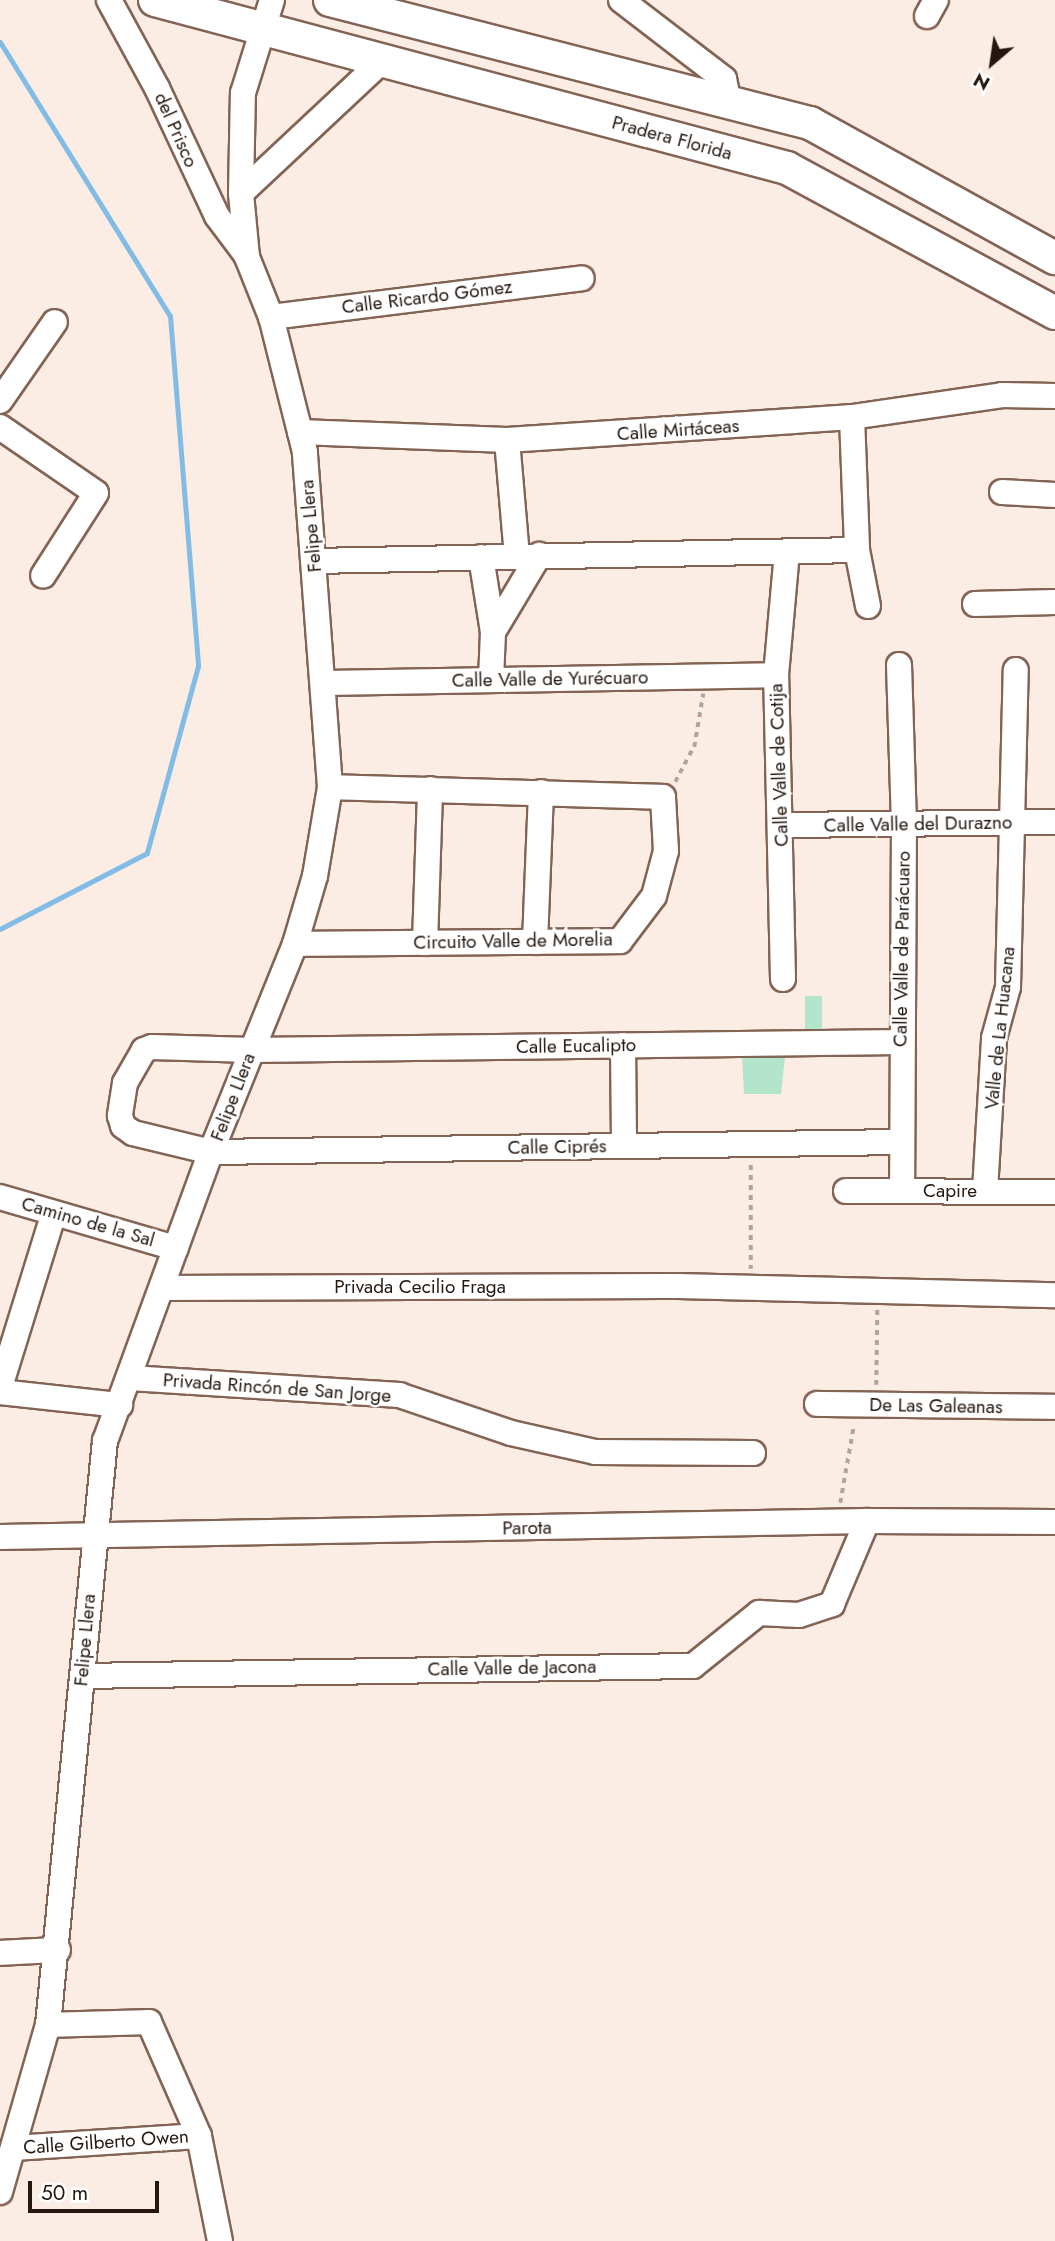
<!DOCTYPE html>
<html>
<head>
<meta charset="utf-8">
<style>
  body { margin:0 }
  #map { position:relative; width:1055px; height:2241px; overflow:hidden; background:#fbece4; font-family:Jost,sans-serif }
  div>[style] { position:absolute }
  .green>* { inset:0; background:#b3e5cc; transform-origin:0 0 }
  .stream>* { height:5px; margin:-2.5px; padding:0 2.5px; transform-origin:2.5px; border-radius:2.5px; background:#82bce4 }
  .path>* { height:3.5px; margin-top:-1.75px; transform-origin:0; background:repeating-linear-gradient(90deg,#b2a49c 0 5px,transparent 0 10px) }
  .roads { filter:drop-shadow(2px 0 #836454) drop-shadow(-2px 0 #836454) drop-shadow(0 2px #836454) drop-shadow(0 -2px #836454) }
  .minor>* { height:24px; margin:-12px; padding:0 12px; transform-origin:12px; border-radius:12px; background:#fff }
  .major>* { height:32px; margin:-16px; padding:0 16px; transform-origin:16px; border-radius:16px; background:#fff }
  span { translate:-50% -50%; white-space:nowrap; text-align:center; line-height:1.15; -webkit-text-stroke:5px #fff; paint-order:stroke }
  .street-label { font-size:19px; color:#241811 }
  .north { position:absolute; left:957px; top:28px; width:70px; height:70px; -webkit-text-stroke:5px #fff; paint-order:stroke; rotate:209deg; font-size:19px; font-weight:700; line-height:28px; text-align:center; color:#241811 }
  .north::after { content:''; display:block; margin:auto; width:24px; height:32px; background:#241811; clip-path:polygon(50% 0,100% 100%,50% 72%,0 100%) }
  .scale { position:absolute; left:28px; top:2181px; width:131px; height:32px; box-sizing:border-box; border:4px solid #241811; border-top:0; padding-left:9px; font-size:21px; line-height:24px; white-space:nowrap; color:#241811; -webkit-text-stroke:5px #fff; paint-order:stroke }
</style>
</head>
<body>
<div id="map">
  <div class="green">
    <div style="left:805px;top:996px;width:17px;height:34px"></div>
    <div style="clip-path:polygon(742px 1056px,785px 1057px,781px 1094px,744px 1094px)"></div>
  </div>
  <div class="stream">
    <div style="left:0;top:42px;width:322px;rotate:58.2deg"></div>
    <div style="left:170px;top:316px;width:351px;rotate:85.4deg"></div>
    <div style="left:198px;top:666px;width:194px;rotate:105.3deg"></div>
    <div style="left:147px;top:853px;width:165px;rotate:152.7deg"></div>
  </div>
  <div class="path">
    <div style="left:675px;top:782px;width:40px;rotate:-62deg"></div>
    <div style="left:694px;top:747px;width:54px;rotate:-80.4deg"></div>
    <div style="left:751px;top:1165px;width:104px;rotate:90deg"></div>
    <div style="left:876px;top:1385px;width:76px;rotate:-89.2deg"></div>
    <div style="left:840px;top:1503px;width:80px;rotate:-80deg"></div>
  </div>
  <div class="roads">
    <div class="minor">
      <div style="left:109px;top:0;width:100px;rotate:61.4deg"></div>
      <div style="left:157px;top:88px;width:141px;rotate:64.9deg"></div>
      <div style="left:217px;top:216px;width:50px;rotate:53.1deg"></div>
      <div style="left:621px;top:0;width:130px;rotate:37.5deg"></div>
      <div style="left:724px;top:79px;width:25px;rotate:78deg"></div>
      <div style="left:927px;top:16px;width:18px;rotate:-61deg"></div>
      <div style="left:241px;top:193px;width:192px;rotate:-43.1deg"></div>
      <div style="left:271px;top:317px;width:313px;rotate:-7.1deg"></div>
      <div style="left:0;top:401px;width:96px;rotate:-55.2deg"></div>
      <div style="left:852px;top:417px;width:133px;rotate:87.8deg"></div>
      <div style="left:857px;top:550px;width:57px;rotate:78.9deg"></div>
      <div style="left:0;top:427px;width:116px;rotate:34.5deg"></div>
      <div style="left:96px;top:493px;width:98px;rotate:122.6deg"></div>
      <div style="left:300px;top:432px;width:207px;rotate:2.2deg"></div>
      <div style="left:507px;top:440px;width:346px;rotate:-3.8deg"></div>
      <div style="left:852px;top:417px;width:152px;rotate:-8.3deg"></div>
      <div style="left:1002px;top:395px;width:53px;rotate:1.1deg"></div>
      <div style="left:507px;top:440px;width:116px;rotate:85.1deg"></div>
      <div style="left:1002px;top:492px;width:53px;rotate:3.2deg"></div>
      <div style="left:481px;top:557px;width:76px;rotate:80.9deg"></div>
      <div style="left:493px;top:632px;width:48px;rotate:92.4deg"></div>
      <div style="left:314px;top:561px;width:543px;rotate:-1.16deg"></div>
      <div style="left:975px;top:604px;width:80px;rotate:-1.4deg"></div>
      <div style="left:493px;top:632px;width:90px;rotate:-59.1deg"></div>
      <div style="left:899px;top:665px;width:159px;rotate:88.2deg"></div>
      <div style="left:904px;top:824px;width:367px;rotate:90.3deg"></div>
      <div style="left:323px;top:683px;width:453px;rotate:-1deg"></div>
      <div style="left:781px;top:825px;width:274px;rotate:-0.6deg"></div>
      <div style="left:535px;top:942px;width:150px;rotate:-87.7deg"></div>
      <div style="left:425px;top:943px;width:154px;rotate:-88.1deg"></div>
      <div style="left:295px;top:944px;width:325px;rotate:-0.5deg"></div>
      <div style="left:620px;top:941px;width:56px;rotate:-52.9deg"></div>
      <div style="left:654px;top:896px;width:47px;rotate:-75.1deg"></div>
      <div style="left:666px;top:851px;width:54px;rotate:-93.2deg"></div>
      <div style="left:663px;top:797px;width:333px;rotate:-178.3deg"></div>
      <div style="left:783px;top:979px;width:304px;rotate:-91.3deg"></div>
      <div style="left:776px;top:675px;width:123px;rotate:-84.9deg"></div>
      <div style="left:901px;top:1042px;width:650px;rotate:179.29deg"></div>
      <div style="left:251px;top:1050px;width:99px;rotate:-178.3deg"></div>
      <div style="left:152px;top:1047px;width:9px;rotate:159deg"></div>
      <div style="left:144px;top:1050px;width:38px;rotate:120deg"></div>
      <div style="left:125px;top:1083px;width:33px;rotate:99deg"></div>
      <div style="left:120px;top:1116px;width:10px;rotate:73deg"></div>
      <div style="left:123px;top:1126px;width:12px;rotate:35deg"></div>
      <div style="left:133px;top:1133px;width:80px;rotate:13.7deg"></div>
      <div style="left:211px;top:1152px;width:691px;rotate:-0.83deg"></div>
      <div style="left:623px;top:1045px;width:101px;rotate:89.4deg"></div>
      <div style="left:846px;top:1191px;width:209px;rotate:0.3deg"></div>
      <div style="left:985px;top:1191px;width:153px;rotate:-86.6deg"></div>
      <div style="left:994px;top:1038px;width:53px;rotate:-74.6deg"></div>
      <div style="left:1008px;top:987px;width:317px;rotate:-88.6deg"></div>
      <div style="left:0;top:1197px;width:183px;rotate:16.2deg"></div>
      <div style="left:162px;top:1288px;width:516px;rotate:-0.22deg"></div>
      <div style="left:678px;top:1286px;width:377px;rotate:1.4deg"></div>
      <div style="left:130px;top:1378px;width:270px;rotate:3.6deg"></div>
      <div style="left:399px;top:1395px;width:118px;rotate:18.7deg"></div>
      <div style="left:511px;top:1433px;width:86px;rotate:12.7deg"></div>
      <div style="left:595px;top:1452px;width:158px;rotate:0.4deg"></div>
      <div style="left:0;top:1387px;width:182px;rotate:-72.8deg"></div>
      <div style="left:0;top:1392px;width:121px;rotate:6.2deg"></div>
      <div style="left:817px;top:1404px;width:238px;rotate:0.7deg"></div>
      <div style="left:0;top:1537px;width:867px;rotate:-1.06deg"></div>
      <div style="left:867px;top:1521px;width:188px;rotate:0.3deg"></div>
      <div style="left:82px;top:1676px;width:611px;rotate:-0.94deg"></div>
      <div style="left:693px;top:1666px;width:85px;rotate:-38.8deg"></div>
      <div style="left:759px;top:1613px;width:40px;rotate:2.9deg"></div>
      <div style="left:799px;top:1615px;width:35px;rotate:-18deg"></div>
      <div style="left:832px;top:1604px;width:90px;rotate:-67.1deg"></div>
      <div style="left:0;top:1953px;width:58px;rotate:-3deg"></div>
      <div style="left:48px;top:2025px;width:101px;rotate:-1.7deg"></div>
      <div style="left:149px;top:2022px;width:124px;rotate:66.3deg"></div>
      <div style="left:199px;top:2136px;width:107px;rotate:78.7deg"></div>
      <div style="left:14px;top:2148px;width:185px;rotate:-3.7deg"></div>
      <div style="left:0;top:2192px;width:174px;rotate:-74deg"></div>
      <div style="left:48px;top:2025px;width:587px;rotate:-84.43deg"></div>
      <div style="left:105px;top:1441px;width:308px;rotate:-69.9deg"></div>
      <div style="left:211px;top:1152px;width:224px;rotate:-68deg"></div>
      <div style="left:295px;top:944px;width:71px;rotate:-73.6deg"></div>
      <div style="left:315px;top:876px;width:90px;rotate:-80.4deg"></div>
      <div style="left:330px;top:787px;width:336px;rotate:-94.3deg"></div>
      <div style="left:305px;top:452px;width:139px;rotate:-104.1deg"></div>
      <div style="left:271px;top:317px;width:65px;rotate:-111.8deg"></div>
      <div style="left:247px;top:257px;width:64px;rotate:-95.4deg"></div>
      <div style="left:241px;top:193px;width:100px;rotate:-88.9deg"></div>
      <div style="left:243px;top:93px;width:97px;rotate:-72.7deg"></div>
    </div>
    <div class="major">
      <div style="left:155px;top:0;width:654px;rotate:14.89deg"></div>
      <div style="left:787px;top:168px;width:305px;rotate:28.4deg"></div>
      <div style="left:330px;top:0;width:496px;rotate:14.4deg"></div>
      <div style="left:810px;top:123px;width:280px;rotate:28.9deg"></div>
    </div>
  </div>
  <div class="street-label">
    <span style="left:176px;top:130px;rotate:66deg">del Prisco</span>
    <span style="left:672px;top:138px;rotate:15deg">Pradera Florida</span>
    <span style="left:427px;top:297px;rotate:-7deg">Calle Ricardo Gómez</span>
    <span style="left:678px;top:430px;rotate:-4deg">Calle Mirtáceas</span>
    <span style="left:311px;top:526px;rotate:-95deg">Felipe Llera</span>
    <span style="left:550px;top:679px;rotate:-1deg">Calle Valle de Yurécuaro</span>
    <span style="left:779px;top:765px;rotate:-92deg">Calle Valle de Cotija</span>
    <span style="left:918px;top:824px;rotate:-1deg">Calle Valle del Durazno</span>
    <span style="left:513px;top:941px;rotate:-1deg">Circuito Valle de Morelia</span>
    <span style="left:902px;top:949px;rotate:-89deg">Calle Valle de Parácuaro</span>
    <span style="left:1000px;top:1028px;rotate:-84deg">Valle de La Huacana</span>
    <span style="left:576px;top:1046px;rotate:-1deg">Calle Eucalipto</span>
    <span style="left:233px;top:1097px;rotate:-69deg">Felipe Llera</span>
    <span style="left:557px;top:1147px;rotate:-1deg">Calle Ciprés</span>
    <span style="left:950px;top:1191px">Capire</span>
    <span style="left:88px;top:1222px;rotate:16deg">Camino de la Sal</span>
    <span style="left:420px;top:1287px">Privada Cecilio Fraga</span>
    <span style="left:277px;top:1388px;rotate:4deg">Privada Rincón de San Jorge</span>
    <span style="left:936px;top:1406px;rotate:1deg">De Las Galeanas</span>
    <span style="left:527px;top:1528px;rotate:-1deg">Parota</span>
    <span style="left:85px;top:1640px;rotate:-85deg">Felipe Llera</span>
    <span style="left:512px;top:1668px;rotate:-1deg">Calle Valle de Jacona</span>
    <span style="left:106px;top:2142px;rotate:-4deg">Calle Gilberto Owen</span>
  </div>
  <div class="north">N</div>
  <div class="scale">50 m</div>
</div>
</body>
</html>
